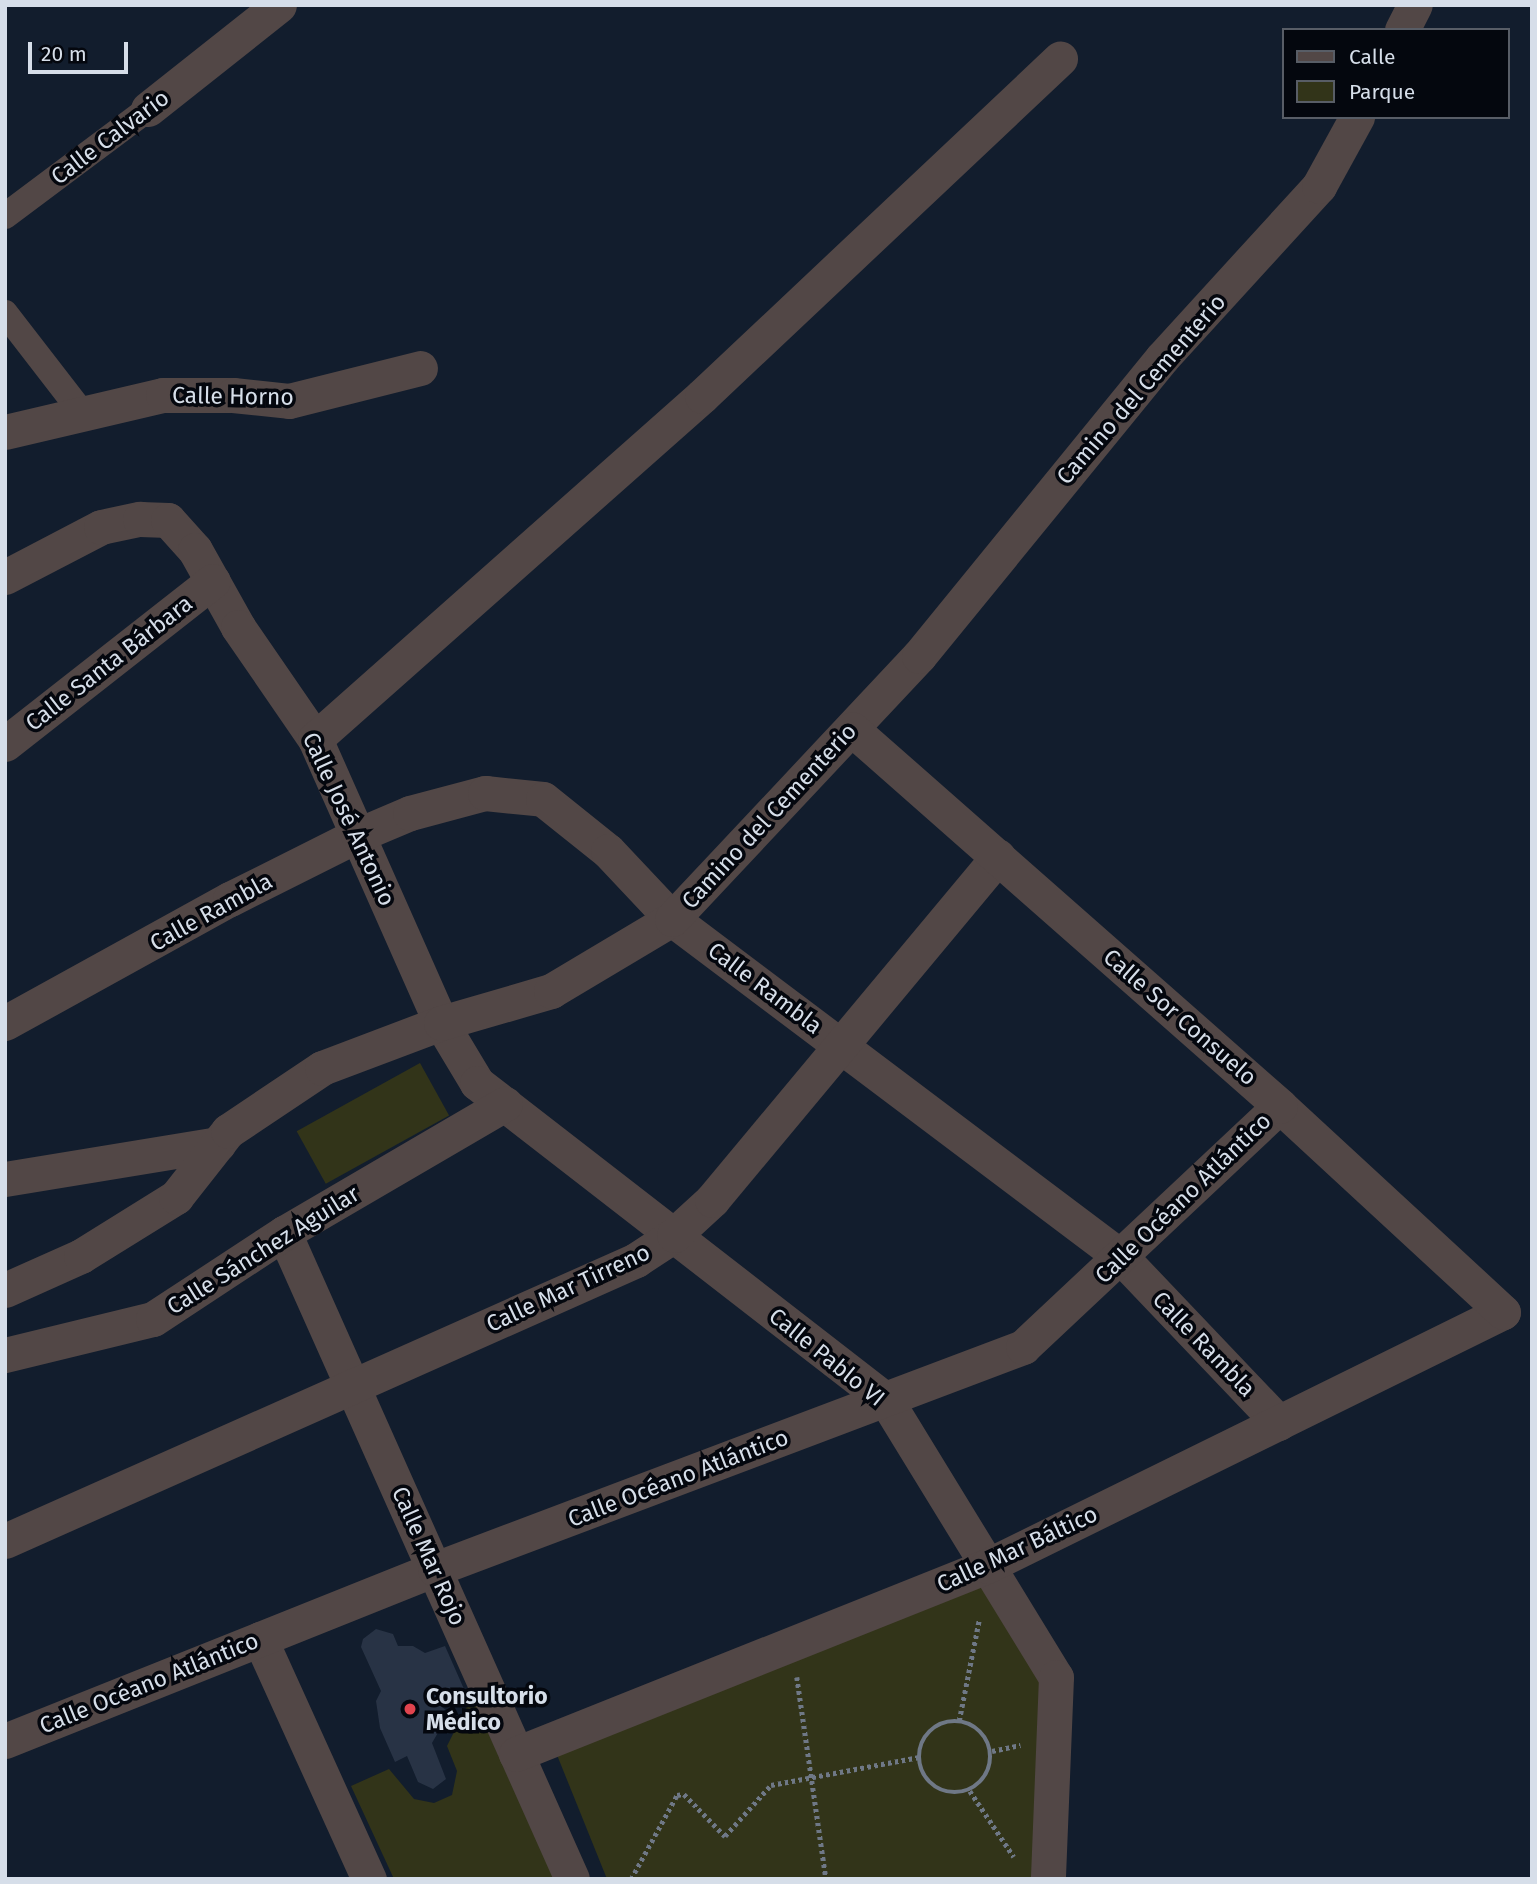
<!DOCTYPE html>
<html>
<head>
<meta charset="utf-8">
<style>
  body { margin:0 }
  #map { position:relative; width:1537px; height:1884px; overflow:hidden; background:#121d2d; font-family:"Fira Sans",sans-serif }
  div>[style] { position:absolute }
  .green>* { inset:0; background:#323419; transform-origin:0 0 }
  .building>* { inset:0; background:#283345 }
  .path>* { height:4.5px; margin-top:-2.25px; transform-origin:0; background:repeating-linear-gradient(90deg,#6f7886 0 3.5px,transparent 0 7px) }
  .path>.ring { margin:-2.25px; padding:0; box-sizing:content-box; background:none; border:4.5px solid #6f7886; border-radius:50% }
  .pedestrian>* { height:26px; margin:-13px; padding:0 13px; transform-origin:13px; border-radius:13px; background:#524746 }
  .minor>* { height:35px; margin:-17.5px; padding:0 17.5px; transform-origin:17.5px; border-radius:17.5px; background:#524746 }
  .dots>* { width:19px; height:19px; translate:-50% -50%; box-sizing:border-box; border:4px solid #04070e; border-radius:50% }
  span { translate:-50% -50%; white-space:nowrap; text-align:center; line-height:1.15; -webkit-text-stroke:7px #04070e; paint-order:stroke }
  .street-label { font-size:23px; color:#d6dee9 }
  .poi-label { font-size:23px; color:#d6dee9; font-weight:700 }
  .left { translate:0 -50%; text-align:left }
  .frame { position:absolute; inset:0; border:7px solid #d6dee9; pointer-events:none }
  .legend { position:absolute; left:1282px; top:28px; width:228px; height:91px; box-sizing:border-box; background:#04070e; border:2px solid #585d66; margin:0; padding:9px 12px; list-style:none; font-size:21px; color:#d6dee9 }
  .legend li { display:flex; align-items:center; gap:14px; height:35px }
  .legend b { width:35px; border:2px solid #585d66 }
  .scale { position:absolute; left:28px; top:42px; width:100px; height:32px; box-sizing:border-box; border:4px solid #d6dee9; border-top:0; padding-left:9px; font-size:21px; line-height:24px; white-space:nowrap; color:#d6dee9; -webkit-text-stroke:5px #04070e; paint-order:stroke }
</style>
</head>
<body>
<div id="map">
  <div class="green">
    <div style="left:420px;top:1063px;width:60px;height:141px;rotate:61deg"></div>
    <div style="clip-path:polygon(987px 1577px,1048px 1678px,1036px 1879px,607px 1879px,555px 1750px)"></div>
    <div style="clip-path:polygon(472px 1696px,554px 1879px,394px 1879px,351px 1786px,389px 1769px,414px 1799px,434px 1803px,452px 1795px,457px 1771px,447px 1746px)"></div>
  </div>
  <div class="building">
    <div style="clip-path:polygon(376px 1629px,393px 1634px,398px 1646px,413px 1646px,425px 1653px,445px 1646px,464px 1689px,449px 1697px,442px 1707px,447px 1711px,443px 1724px,432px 1743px,446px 1779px,433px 1789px,418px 1782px,407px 1756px,395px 1762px,380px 1728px,376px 1701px,381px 1691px,361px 1647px,363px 1639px)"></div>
  </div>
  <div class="path">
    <div style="left:797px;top:1677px;width:204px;rotate:81.8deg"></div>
    <div class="ring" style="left:919px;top:1721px;width:67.5px;height:67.5px"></div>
    <div style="left:959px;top:1721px;width:103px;rotate:-78.8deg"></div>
    <div style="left:992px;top:1751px;width:29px;rotate:-12deg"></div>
    <div style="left:970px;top:1791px;width:79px;rotate:56.3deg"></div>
    <div style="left:631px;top:1879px;width:96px;rotate:-61.3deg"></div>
    <div style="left:677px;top:1795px;width:7px;rotate:-8deg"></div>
    <div style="left:684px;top:1794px;width:59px;rotate:45.7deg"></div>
    <div style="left:725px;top:1836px;width:69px;rotate:-48deg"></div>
    <div style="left:771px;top:1785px;width:151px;rotate:-10.7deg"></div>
  </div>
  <div class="pedestrian">
    <div style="left:5px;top:216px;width:179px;rotate:-36.8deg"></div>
    <div style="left:5px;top:313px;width:128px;rotate:52.3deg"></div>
  </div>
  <div class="minor">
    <div style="left:1402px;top:30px;width:28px;rotate:-63deg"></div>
    <div style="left:148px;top:109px;width:167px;rotate:-38.4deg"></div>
    <div style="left:5px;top:432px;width:162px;rotate:-13.2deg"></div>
    <div style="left:163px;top:395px;width:70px"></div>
    <div style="left:233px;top:395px;width:56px;rotate:6.1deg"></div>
    <div style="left:289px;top:401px;width:135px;rotate:-14.1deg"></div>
    <div style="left:5px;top:577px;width:108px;rotate:-27.5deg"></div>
    <div style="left:101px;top:527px;width:40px;rotate:-12deg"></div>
    <div style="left:140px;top:519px;width:28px;rotate:2deg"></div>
    <div style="left:168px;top:520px;width:40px;rotate:48deg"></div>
    <div style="left:195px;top:550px;width:88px;rotate:60.8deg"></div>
    <div style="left:238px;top:627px;width:136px;rotate:55.5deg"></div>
    <div style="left:315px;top:739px;width:311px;rotate:66.1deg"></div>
    <div style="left:441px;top:1023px;width:70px;rotate:59deg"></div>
    <div style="left:477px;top:1083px;width:517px;rotate:37.78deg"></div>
    <div style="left:886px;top:1400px;width:325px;rotate:58.5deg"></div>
    <div style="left:1056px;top:1677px;width:202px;rotate:92.3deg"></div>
    <div style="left:315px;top:739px;width:517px;rotate:-41.55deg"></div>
    <div style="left:702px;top:396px;width:492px;rotate:-43.3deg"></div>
    <div style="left:5px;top:744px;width:264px;rotate:-38.1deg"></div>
    <div style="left:5px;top:1023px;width:257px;rotate:-28.9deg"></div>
    <div style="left:230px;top:899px;width:143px;rotate:-26.6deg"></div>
    <div style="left:358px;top:835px;width:56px;rotate:-22.9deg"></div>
    <div style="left:410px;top:813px;width:78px;rotate:-14.9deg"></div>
    <div style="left:485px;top:793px;width:58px;rotate:5.9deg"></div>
    <div style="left:543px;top:799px;width:83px;rotate:38.7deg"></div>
    <div style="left:608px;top:851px;width:93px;rotate:46.7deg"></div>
    <div style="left:672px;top:919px;width:562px;rotate:36.97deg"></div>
    <div style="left:1121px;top:1257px;width:229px;rotate:46.4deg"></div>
    <div style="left:5px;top:1179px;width:216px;rotate:-9.3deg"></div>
    <div style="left:284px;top:1233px;width:707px;rotate:65.97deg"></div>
    <div style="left:5px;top:1290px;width:83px;rotate:-24.1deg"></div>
    <div style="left:81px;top:1256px;width:112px;rotate:-31.8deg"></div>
    <div style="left:176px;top:1197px;width:84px;rotate:-51.8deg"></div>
    <div style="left:228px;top:1131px;width:113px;rotate:-33.8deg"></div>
    <div style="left:322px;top:1068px;width:127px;rotate:-20.7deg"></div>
    <div style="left:441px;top:1023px;width:115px;rotate:-16.2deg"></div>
    <div style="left:551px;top:991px;width:141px;rotate:-30.8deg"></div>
    <div style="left:672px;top:919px;width:361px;rotate:-46.8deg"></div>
    <div style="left:919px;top:656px;width:385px;rotate:-50.8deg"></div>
    <div style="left:1162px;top:358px;width:233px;rotate:-47.6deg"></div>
    <div style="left:1319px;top:186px;width:79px;rotate:-61.2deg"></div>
    <div style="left:5px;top:1355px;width:152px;rotate:-13.7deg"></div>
    <div style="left:153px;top:1319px;width:157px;rotate:-33.3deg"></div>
    <div style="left:284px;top:1233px;width:256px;rotate:-30.3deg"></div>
    <div style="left:5px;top:1541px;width:691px;rotate:-24deg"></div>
    <div style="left:636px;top:1260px;width:45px;rotate:-33.3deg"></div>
    <div style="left:674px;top:1235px;width:52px;rotate:-42.6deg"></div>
    <div style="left:712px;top:1200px;width:447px;rotate:-50.2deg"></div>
    <div style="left:260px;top:1639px;width:264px;rotate:65.6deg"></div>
    <div style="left:5px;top:1741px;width:463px;rotate:-21.8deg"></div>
    <div style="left:435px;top:1569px;width:629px;rotate:-20.68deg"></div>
    <div style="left:1023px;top:1347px;width:352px;rotate:-43.2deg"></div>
    <div style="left:516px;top:1754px;width:507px;rotate:-21.76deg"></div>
    <div style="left:987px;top:1566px;width:575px;rotate:-26.21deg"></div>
    <div style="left:1503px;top:1312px;width:304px;rotate:-137.3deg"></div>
    <div style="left:1280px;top:1106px;width:570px;rotate:-138.63deg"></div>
  </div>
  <div class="dots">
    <div style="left:410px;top:1709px;background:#e0444e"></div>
  </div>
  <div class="street-label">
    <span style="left:110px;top:137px;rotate:-37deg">Calle Calvario</span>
    <span style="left:1141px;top:389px;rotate:-49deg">Camino del Cementerio</span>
    <span style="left:233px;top:396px;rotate:1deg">Calle Horno</span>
    <span style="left:109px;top:663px;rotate:-38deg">Calle Santa Bárbara</span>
    <span style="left:769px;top:816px;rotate:-47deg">Camino del Cementerio</span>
    <span style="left:349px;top:819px;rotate:65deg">Calle José Antonio</span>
    <span style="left:211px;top:912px;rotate:-29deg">Calle Rambla</span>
    <span style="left:765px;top:988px;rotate:37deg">Calle Rambla</span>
    <span style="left:1180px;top:1017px;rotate:41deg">Calle Sor Consuelo</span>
    <span style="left:1183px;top:1198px;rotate:-44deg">Calle Océano Atlántico</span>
    <span style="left:263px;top:1250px;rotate:-32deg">Calle Sánchez Aguilar</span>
    <span style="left:568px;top:1288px;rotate:-25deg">Calle Mar Tirreno</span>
    <span style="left:1204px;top:1344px;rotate:46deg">Calle Rambla</span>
    <span style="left:827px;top:1357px;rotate:39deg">Calle Pablo VI</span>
    <span style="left:678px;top:1478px;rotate:-21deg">Calle Océano Atlántico</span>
    <span style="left:1017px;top:1549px;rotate:-25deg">Calle Mar Báltico</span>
    <span style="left:429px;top:1556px;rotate:66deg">Calle Mar Rojo</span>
    <span style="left:149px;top:1683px;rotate:-22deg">Calle Océano Atlántico</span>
  </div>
  <div class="poi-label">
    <span class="left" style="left:426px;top:1709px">Consultorio<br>Médico</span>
  </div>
  <div class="frame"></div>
  <ul class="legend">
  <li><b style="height:9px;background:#524746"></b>Calle</li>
  <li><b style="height:19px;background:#323419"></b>Parque</li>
  </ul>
  <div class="scale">20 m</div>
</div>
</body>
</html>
